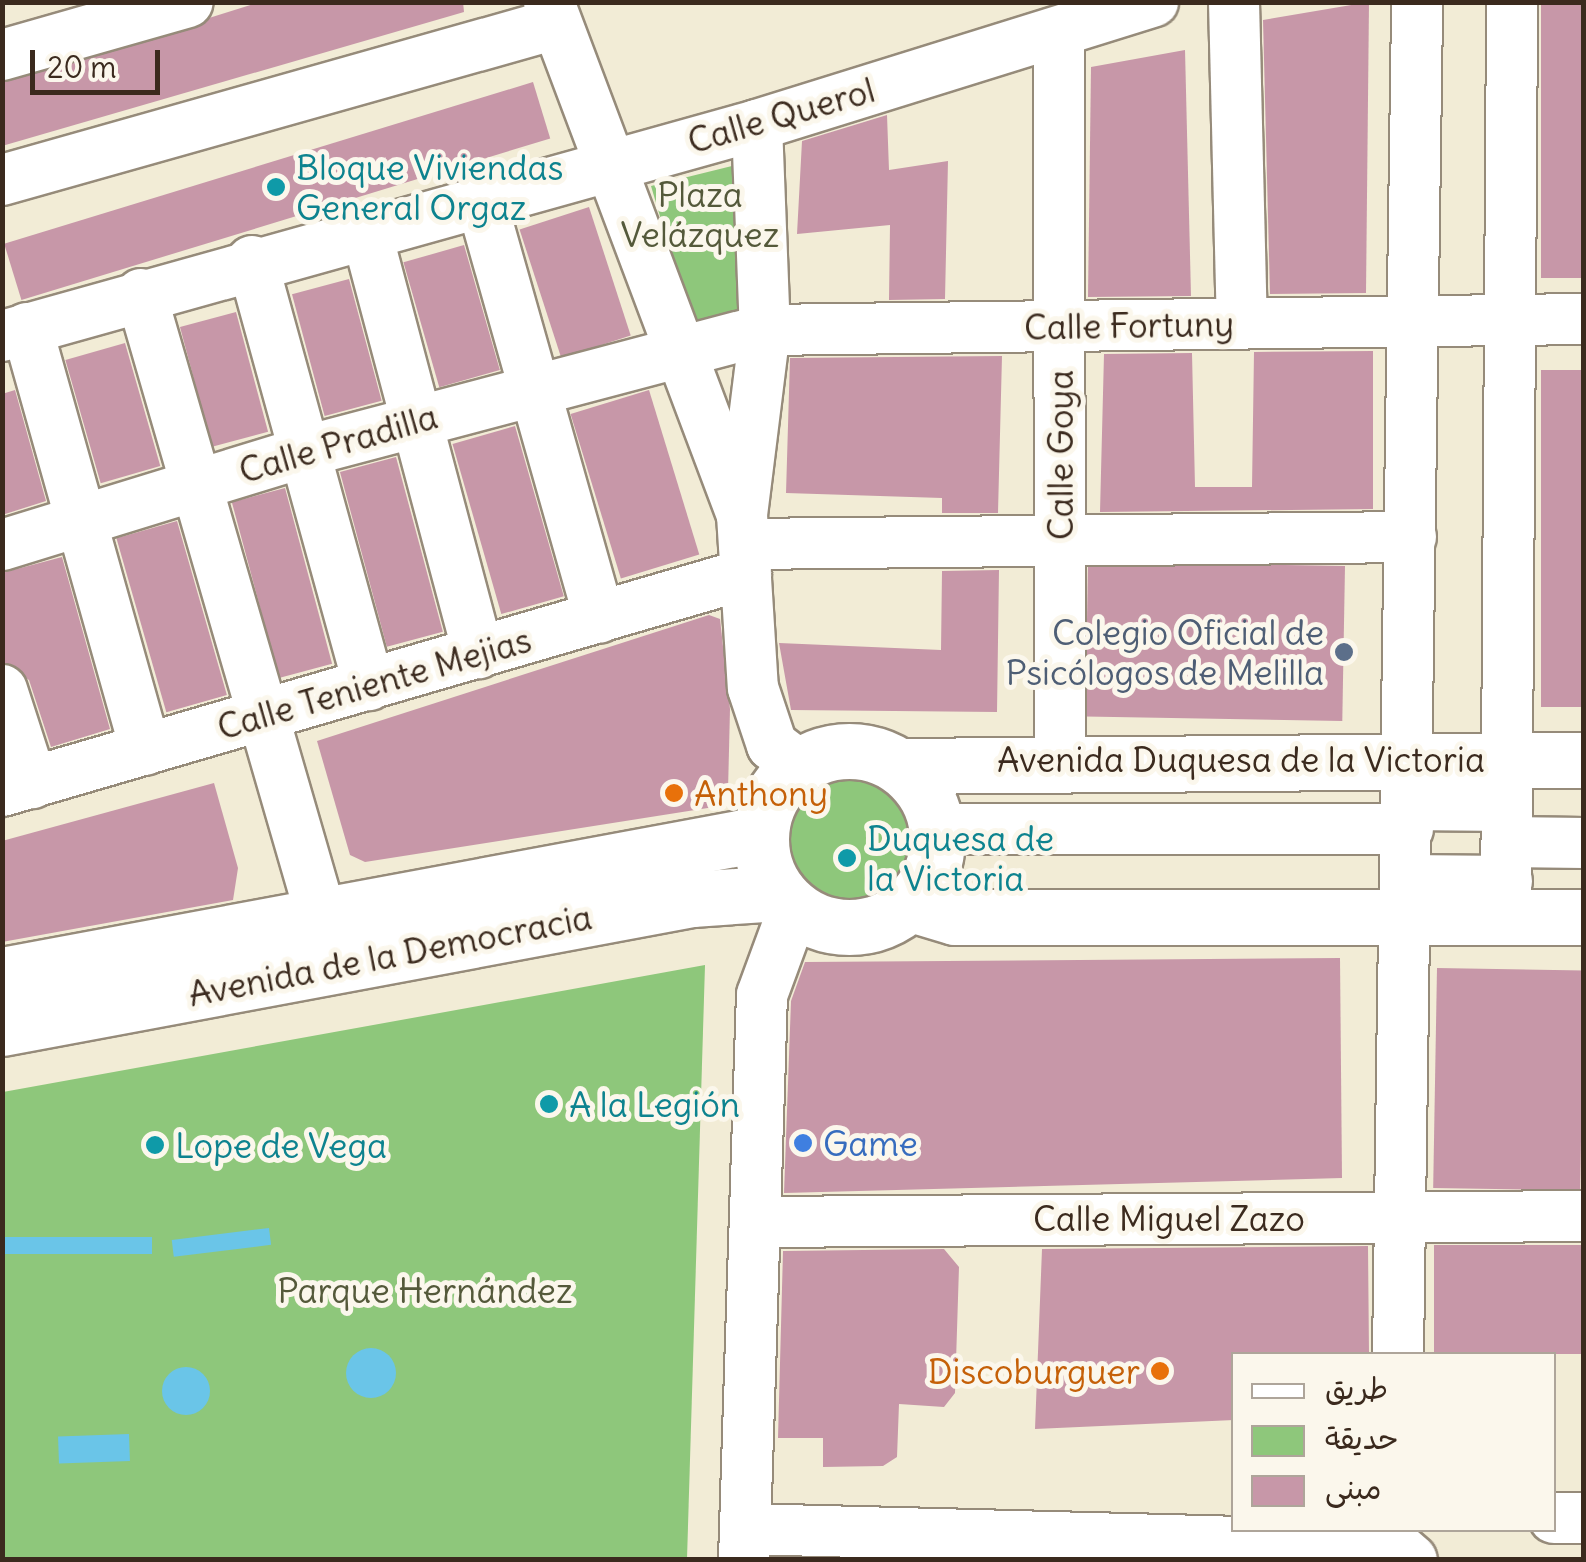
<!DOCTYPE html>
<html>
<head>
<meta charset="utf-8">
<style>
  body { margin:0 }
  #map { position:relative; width:1586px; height:1562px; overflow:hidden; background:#f2ecd6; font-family:Delius,"Playpen Sans Arabic",sans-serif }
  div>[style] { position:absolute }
  .green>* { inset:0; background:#8ec77b }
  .round { border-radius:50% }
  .water>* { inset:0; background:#6ac5e8; transform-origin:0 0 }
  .building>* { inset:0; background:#c797a8; transform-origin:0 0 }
  .roads { filter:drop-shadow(2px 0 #968b7a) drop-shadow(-2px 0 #968b7a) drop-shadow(0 2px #968b7a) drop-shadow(0 -2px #968b7a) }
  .minor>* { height:50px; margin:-25px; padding:0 25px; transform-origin:25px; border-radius:25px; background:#fff }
  .major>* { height:55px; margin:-27.5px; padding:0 27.5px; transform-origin:27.5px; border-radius:27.5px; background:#fff }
  .major>.ring { margin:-27.5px; padding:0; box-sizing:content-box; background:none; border:55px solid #fff; border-radius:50% }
  .dots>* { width:28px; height:28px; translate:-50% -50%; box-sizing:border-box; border:5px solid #fbf7ec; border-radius:50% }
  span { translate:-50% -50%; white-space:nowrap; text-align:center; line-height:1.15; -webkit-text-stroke:10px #fbf7ec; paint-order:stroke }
  .street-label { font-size:35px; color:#3b2a1e }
  .culture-label { font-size:35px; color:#0d838f }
  .left { translate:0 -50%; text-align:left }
  .park-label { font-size:35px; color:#54593a }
  .service-label { font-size:35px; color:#4e5e75 }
  .right { translate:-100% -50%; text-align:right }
  .food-label { font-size:35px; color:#c56008 }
  .shop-label { font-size:35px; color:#366cbe }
  .frame { position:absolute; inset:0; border:5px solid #3b2a1e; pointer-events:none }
  .legend { position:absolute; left:1231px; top:1352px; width:325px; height:180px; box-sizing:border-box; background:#fbf7ec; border:2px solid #aea59a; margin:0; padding:12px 18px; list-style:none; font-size:30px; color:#3b2a1e }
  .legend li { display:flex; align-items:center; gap:20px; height:50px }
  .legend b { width:50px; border:2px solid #aea59a }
  .scale { position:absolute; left:30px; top:50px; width:130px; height:45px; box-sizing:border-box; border:5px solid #3b2a1e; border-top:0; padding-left:12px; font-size:30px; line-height:35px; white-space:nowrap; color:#3b2a1e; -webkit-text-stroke:8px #fbf7ec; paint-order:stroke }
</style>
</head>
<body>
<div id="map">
  <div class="green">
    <div style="clip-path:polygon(736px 165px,744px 328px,694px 330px,651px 186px)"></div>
    <div class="round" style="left:784px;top:777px;width:128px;height:128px"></div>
    <div style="clip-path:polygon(705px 965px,687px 1559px,3px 1560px,3px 1092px)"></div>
  </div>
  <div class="water">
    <div style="left:269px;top:1228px;width:17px;height:98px;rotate:83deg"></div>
    <div style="left:152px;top:1237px;width:17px;height:149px;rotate:90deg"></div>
    <div class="round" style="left:346px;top:1348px;width:50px;height:50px"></div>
    <div class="round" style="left:162px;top:1367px;width:48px;height:48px"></div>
    <div style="left:129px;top:1434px;width:27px;height:71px;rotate:88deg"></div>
  </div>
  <div class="building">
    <div style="clip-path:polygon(260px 2px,463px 2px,464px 12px,2px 146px,2px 83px)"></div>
    <div style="clip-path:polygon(1369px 2px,1366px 293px,1270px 294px,1263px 20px)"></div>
    <div style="left:1541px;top:2px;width:43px;height:276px"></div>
    <div style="clip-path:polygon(1185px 50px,1191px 296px,1088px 297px,1091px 67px)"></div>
    <div style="left:533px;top:82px;width:59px;height:553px;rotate:73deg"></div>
    <div style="clip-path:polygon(887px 115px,889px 170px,948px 161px,945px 299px,889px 300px,890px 225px,797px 234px,802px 141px)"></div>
    <div style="left:589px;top:207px;width:135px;height:73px;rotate:72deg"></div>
    <div style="left:464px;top:245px;width:130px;height:63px;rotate:74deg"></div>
    <div style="left:349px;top:279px;width:126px;height:59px;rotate:75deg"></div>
    <div style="left:236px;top:312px;width:124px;height:58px;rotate:75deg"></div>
    <div style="left:125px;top:343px;width:128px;height:62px;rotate:74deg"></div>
    <div style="clip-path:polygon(1373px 351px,1373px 509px,1100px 512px,1104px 354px,1192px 353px,1195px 487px,1252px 487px,1254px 352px)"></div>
    <div style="clip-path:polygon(1002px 356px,998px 513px,942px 513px,942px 498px,786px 493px,790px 358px)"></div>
    <div style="left:1541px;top:370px;width:43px;height:337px"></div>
    <div style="clip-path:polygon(15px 390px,46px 501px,2px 515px,2px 394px)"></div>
    <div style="left:649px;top:390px;width:172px;height:82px;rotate:73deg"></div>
    <div style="left:515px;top:426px;width:177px;height:65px;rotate:74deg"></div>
    <div style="left:396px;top:457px;width:181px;height:58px;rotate:75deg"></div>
    <div style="left:285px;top:488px;width:182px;height:55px;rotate:75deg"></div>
    <div style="left:177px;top:521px;width:181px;height:63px;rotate:74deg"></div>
    <div style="clip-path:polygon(62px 557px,110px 729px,51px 747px,29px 680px,2px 662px,2px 573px)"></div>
    <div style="left:1345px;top:566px;width:155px;height:257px;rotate:91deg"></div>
    <div style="clip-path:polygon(999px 570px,997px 712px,791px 710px,779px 643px,941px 650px,942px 571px)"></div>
    <div style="clip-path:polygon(709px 615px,720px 619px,730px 709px,728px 791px,714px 807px,365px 862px,350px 855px,317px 741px)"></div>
    <div style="clip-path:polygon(214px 783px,238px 868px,233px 900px,2px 942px,2px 841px)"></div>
    <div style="clip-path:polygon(1340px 958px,1342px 1178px,784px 1193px,791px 1001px,805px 962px)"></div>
    <div style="left:1437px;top:968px;width:147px;height:220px;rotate:1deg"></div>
    <div style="left:1584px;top:1245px;width:109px;height:150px;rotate:90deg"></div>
    <div style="clip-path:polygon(1368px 1246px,1369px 1354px,1234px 1354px,1234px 1420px,1035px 1429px,1042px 1249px)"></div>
    <div style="clip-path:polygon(944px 1249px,959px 1267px,955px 1393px,944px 1407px,899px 1404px,897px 1457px,883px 1466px,823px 1467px,823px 1438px,778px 1438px,783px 1251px)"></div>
  </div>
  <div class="roads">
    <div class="minor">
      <div style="left:549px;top:2px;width:548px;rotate:69.38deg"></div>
      <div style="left:1234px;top:2px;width:321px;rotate:88.6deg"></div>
      <div style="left:1059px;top:32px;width:727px;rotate:89.92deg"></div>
      <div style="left:2px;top:55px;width:193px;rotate:-15.9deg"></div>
      <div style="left:757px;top:125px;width:205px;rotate:87.8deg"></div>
      <div style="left:765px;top:330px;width:186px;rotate:97.1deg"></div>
      <div style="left:742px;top:515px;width:173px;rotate:86.4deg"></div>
      <div style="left:753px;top:688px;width:60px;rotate:71.6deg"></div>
      <div style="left:772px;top:745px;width:34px;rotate:37deg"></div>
      <div style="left:2px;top:180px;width:575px;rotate:-15.75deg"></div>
      <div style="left:481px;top:200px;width:434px;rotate:74.2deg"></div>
      <div style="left:366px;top:231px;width:437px;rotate:75.1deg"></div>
      <div style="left:252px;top:261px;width:440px;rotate:74.6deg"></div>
      <div style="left:141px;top:294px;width:647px;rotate:73.84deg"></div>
      <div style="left:27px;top:328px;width:438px;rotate:74.3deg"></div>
      <div style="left:2px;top:336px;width:784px;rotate:-15.61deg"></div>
      <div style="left:757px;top:125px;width:415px;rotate:-17.3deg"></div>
      <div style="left:744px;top:544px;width:667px;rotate:-0.6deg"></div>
      <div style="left:2px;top:545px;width:322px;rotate:-17.1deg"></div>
      <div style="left:310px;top:450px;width:471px;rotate:-14.8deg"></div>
      <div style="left:765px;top:330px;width:819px;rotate:-0.77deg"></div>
      <div style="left:2px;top:690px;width:98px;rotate:72.1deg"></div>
      <div style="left:2px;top:791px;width:775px;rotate:-16.26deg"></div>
      <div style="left:1409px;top:805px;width:98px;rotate:0.6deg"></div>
      <div style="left:938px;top:829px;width:470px"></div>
      <div style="left:1507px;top:842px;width:77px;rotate:0.7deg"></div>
      <div style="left:1407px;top:880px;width:100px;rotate:0.6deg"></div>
      <div style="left:1506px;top:917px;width:915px;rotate:-89.62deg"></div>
      <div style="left:755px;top:1222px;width:829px;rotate:-0.41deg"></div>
      <div style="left:1398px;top:1354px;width:1352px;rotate:-89.19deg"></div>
      <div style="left:1554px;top:1518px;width:30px"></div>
      <div style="left:745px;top:1529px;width:651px;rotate:1.5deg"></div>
      <div style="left:1396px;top:1546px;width:21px;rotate:41deg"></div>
      <div style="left:744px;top:1560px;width:565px;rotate:-88.18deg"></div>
      <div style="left:762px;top:995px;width:93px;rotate:-69.8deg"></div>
    </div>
    <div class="major">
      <div class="ring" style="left:761px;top:751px;width:121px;height:121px"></div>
      <div style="left:899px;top:766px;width:685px;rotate:-0.5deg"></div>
      <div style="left:911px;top:904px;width:46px;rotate:16.5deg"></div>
      <div style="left:955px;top:917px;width:629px"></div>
      <div style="left:2px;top:975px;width:771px;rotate:-10.54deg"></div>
      <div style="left:2px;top:1028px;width:702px;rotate:-10.59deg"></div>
      <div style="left:692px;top:899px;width:87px;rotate:-3.9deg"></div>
    </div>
  </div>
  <div class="dots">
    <div style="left:276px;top:187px;background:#0f9aa8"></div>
    <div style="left:1344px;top:652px;background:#5c6f8a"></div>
    <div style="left:674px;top:793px;background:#e8710a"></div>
    <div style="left:847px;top:858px;background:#0f9aa8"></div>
    <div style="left:549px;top:1104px;background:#0f9aa8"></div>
    <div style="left:803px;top:1143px;background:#3f7fe0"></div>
    <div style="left:155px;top:1145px;background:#0f9aa8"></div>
    <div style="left:1160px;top:1371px;background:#e8710a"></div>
  </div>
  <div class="street-label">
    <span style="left:781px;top:115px;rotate:-16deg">Calle Querol</span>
    <span style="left:1129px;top:325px;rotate:-1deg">Calle Fortuny</span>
    <span style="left:338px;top:443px;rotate:-16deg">Calle Pradilla</span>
    <span style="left:1060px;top:455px;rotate:-90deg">Calle Goya</span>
    <span style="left:374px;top:683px;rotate:-16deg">Calle Teniente Mejias</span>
    <span style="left:1241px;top:759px">Avenida Duquesa de la Victoria</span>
    <span style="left:390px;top:955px;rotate:-11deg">Avenida de la Democracia</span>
    <span style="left:1169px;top:1218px">Calle Miguel Zazo</span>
  </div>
  <div class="culture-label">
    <span class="left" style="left:296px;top:187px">Bloque Viviendas<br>General Orgaz</span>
    <span class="left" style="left:867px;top:858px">Duquesa de<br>la Victoria</span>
    <span class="left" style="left:569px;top:1104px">A la Legión</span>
    <span class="left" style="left:175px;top:1145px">Lope de Vega</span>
  </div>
  <div class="park-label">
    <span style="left:700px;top:214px">Plaza<br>Velázquez</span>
    <span style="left:425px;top:1290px">Parque Hernández</span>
  </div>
  <div class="service-label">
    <span class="right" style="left:1324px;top:652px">Colegio Oficial de<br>Psicólogos de Melilla</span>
  </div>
  <div class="food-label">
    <span class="left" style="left:694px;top:793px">Anthony</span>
    <span class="right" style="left:1140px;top:1371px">Discoburguer</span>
  </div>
  <div class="shop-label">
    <span class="left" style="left:823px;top:1143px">Game</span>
  </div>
  <div class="frame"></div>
  <ul class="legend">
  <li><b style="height:12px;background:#fff"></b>طريق</li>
  <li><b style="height:28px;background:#8ec77b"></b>حديقة</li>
  <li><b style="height:28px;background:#c797a8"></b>مبنى</li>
  </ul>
  <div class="scale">20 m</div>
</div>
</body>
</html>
